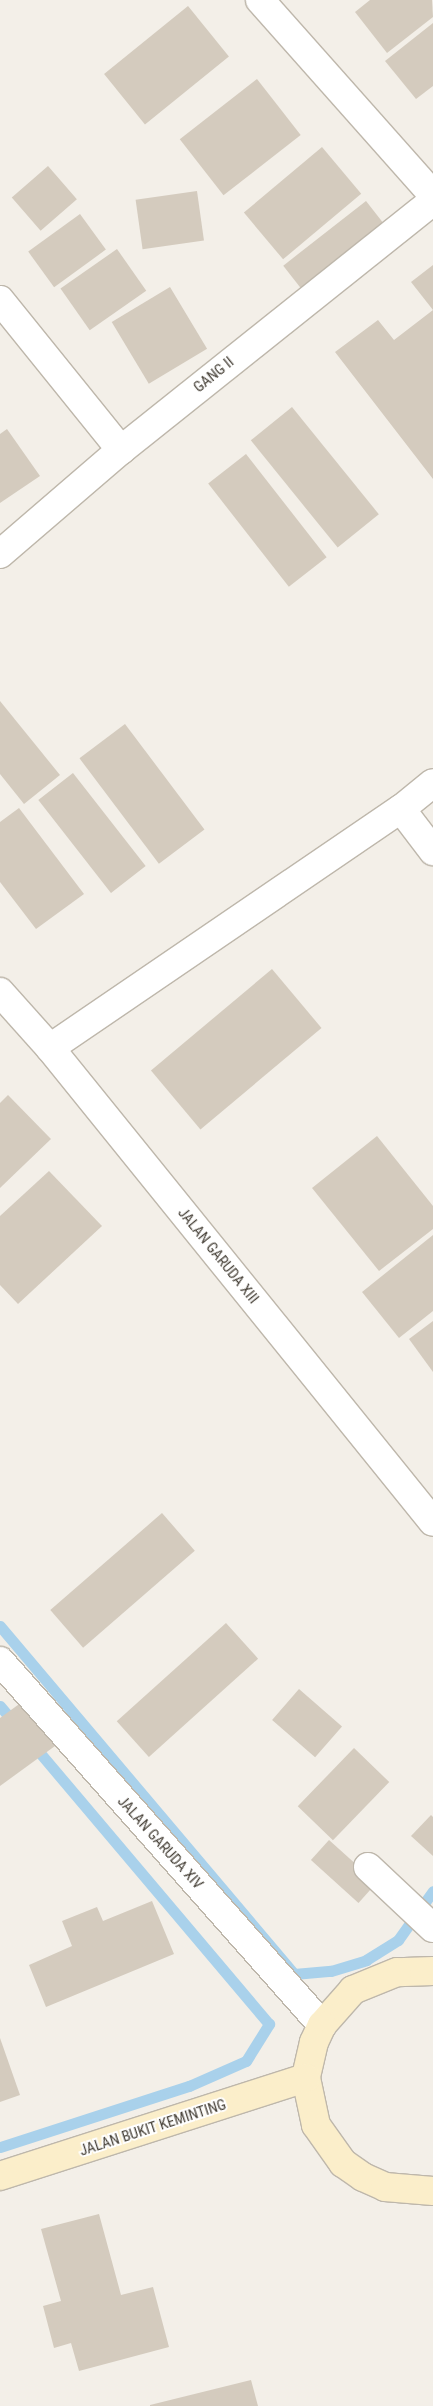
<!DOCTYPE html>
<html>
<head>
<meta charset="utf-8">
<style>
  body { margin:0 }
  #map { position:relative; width:433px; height:2406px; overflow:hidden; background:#f3efe8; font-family:"Roboto Condensed",sans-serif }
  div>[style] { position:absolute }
  .stream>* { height:11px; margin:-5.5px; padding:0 5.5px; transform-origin:5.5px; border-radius:5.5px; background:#a9d1eb }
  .building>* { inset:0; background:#d4cbbe; transform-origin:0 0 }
  .roads { filter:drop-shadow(1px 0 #beb7ab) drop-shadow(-1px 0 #beb7ab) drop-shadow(0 1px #beb7ab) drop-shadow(0 -1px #beb7ab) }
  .street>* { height:28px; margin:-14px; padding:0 14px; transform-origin:14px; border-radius:14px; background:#fff }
  .secondary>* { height:28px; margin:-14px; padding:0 14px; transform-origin:14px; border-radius:14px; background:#fbeeca }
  span { translate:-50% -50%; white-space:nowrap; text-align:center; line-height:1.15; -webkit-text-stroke:4px #fff; paint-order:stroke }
  .street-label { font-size:15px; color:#464037 }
</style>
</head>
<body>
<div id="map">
  <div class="stream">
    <div style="left:0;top:1626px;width:456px;rotate:49.8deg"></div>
    <div style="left:294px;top:1974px;width:37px;rotate:-5deg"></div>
    <div style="left:331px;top:1971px;width:37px;rotate:-17deg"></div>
    <div style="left:366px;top:1960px;width:38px;rotate:-32deg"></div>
    <div style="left:398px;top:1940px;width:60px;rotate:-54.5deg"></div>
    <div style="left:0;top:1706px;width:23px;rotate:50deg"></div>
    <div style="left:0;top:2147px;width:199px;rotate:-17.9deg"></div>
    <div style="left:189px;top:2086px;width:62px;rotate:-23.7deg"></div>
    <div style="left:246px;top:2061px;width:44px;rotate:-58.1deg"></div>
    <div style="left:269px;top:2024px;width:365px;rotate:-130.2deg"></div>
  </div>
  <div class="building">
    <div style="clip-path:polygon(370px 0,432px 0,433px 17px,387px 53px,355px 12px)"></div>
    <div style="left:188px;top:6px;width:65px;height:108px;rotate:51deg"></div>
    <div style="clip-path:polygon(433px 23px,433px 86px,416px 99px,385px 61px)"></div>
    <div style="left:257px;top:79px;width:71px;height:98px;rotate:52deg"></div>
    <div style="left:322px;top:147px;width:61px;height:102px;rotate:50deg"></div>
    <div style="left:48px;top:166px;width:44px;height:48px;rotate:49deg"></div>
    <div style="left:197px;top:191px;width:50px;height:62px;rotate:82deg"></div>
    <div style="left:366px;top:201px;width:41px;height:105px;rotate:52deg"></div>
    <div style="left:80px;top:214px;width:44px;height:64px;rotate:54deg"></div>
    <div style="left:117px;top:249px;width:51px;height:69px;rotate:55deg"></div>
    <div style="clip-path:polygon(433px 265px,433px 310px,411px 282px)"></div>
    <div style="left:170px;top:287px;width:72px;height:68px;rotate:59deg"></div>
    <div style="clip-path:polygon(433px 310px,433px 479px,335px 352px,378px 320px,394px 340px)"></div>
    <div style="left:292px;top:407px;width:138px;height:53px;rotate:51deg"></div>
    <div style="clip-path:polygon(7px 429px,40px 476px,0 503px,0 434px)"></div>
    <div style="left:246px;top:454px;width:131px;height:48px;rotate:52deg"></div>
    <div style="clip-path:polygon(0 701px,60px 775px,24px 804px,0 774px)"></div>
    <div style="left:125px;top:724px;width:132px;height:57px;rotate:53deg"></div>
    <div style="left:73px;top:773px;width:118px;height:44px;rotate:52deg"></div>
    <div style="clip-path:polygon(19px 808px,84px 894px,36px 929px,0 882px,0 822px)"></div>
    <div style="left:272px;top:969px;width:77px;height:158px;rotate:50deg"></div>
    <div style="clip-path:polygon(8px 1095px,51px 1139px,0 1188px,0 1103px)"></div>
    <div style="clip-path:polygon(377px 1136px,433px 1206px,433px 1229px,379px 1271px,312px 1188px)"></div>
    <div style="clip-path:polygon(49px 1171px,102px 1226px,18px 1304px,0 1285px,0 1216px)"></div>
    <div style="clip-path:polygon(433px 1235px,433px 1311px,399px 1338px,362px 1292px)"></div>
    <div style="clip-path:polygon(433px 1321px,433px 1372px,409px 1339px)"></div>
    <div style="left:162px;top:1513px;width:50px;height:148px;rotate:49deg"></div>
    <div style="left:226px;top:1623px;width:48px;height:147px;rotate:48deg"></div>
    <div style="left:299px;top:1689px;width:57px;height:41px;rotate:41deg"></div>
    <div style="clip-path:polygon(22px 1702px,55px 1746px,0 1786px,0 1718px)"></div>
    <div style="left:354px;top:1748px;width:49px;height:81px;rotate:44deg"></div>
    <div style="clip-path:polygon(431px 1815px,433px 1817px,433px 1856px,411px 1836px)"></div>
    <div style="left:329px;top:1840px;width:64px;height:27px;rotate:42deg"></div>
    <div style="clip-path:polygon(152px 1901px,174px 1954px,46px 2007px,29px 1965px,72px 1946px,62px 1921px,97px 1907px,103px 1921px)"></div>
    <div style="clip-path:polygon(0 2038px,20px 2095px,0 2102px)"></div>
    <div style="clip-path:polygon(99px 2214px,121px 2295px,153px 2287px,169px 2347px,79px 2371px,71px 2343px,54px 2348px,43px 2306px,61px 2301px,41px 2229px)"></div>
    <div style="clip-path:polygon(251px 2380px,258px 2406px,150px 2406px,150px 2405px)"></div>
  </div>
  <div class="roads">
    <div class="street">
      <div style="left:260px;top:0;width:261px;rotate:48.4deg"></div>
      <div style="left:0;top:300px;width:193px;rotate:51.1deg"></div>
      <div style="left:0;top:554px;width:160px;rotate:-40.7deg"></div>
      <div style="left:121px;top:450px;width:399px;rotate:-38.6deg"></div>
      <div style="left:401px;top:809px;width:53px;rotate:52.7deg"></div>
      <div style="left:0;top:992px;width:75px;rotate:48.2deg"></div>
      <div style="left:50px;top:1048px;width:609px;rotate:51.06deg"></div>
      <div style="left:50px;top:1048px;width:425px;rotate:-34.3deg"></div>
      <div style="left:401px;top:809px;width:41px;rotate:-39.1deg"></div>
      <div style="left:0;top:1661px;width:486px;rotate:48.5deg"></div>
      <div style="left:368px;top:1867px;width:89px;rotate:43.2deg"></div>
    </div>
    <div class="secondary">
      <div style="left:433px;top:1971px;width:36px;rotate:178deg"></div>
      <div style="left:397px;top:1972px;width:48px;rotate:157.8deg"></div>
      <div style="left:353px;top:1990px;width:47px;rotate:131.5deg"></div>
      <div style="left:322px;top:2025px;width:19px;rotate:115deg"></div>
      <div style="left:314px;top:2042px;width:37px;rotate:103deg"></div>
      <div style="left:306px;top:2078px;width:48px;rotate:78deg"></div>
      <div style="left:316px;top:2125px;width:47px;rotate:54.6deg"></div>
      <div style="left:343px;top:2163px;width:24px;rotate:35deg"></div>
      <div style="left:363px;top:2177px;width:24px;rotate:24deg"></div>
      <div style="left:385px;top:2187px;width:48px;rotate:4.8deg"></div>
      <div style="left:0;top:2176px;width:321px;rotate:-17.8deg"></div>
    </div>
  </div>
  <div class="street-label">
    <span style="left:214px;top:375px;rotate:-39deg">GANG II</span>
    <span style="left:218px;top:1256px;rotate:51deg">JALAN GARUDA XIII</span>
    <span style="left:160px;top:1843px;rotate:48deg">JALAN GARUDA XIV</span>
    <span style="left:153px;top:2128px;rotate:-18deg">JALAN BUKIT KEMINTING</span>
  </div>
</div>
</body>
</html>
